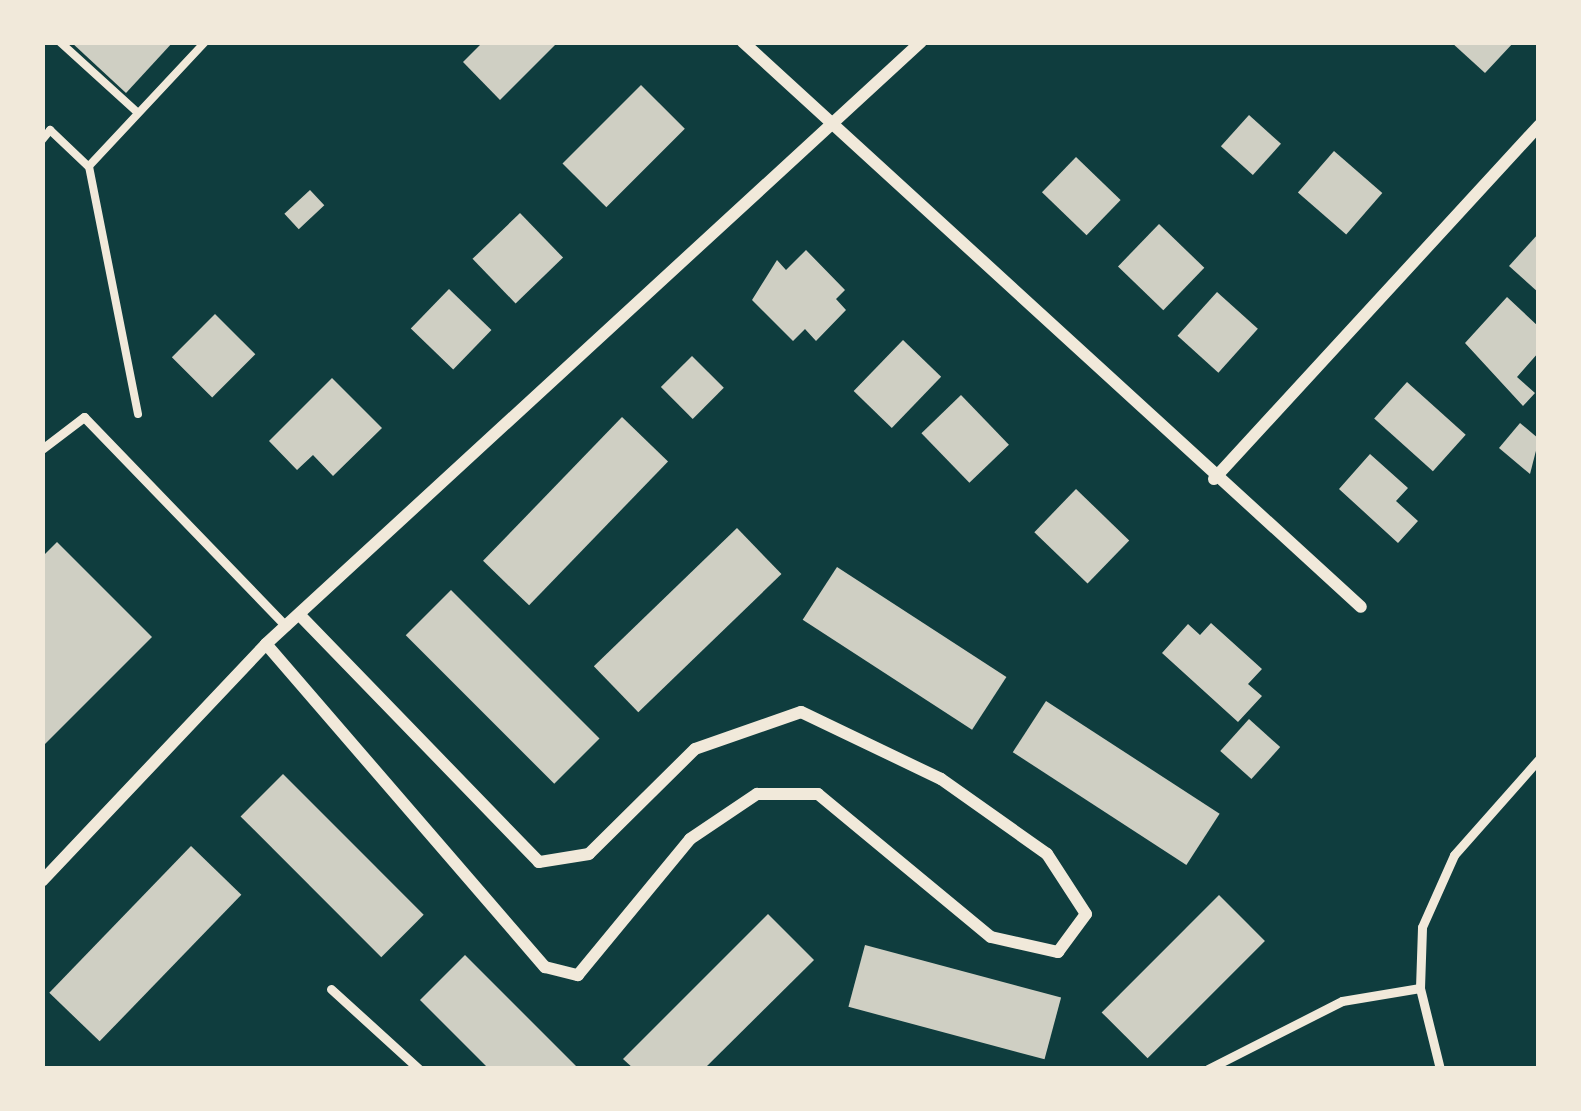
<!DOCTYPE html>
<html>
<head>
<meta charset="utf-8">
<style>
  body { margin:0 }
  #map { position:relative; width:1581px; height:1111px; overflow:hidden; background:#0f3d3e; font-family:Lato,sans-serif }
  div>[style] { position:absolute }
  .building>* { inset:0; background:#cfcfc3; transform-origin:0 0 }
  .path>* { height:8px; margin:-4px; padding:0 4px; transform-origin:4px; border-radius:4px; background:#f1e9da }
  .service>* { height:9px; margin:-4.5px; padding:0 4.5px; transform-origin:4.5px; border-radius:4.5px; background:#f1e9da }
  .minor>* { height:12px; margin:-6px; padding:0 6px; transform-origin:6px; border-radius:6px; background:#f1e9da }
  span { translate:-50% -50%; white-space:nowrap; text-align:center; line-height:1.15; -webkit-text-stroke:9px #f1e9da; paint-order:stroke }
  .frame { position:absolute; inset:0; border:45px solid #f1e9da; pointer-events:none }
</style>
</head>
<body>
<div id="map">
  <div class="building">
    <div style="clip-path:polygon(71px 42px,173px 42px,126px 93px)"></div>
    <div style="clip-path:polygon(483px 42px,558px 42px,500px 100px,463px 62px)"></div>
    <div style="clip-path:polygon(1451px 42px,1514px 42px,1485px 73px)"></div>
    <div style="left:641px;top:85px;width:62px;height:111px;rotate:45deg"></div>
    <div style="left:1249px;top:115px;width:43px;height:42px;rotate:42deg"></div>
    <div style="left:1334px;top:151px;width:64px;height:55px;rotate:41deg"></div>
    <div style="left:1076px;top:157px;width:62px;height:49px;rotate:44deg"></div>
    <div style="left:310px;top:190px;width:21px;height:35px;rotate:47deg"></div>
    <div style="left:520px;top:213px;width:62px;height:66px;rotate:46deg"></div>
    <div style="left:1159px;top:224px;width:63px;height:59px;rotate:44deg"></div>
    <div style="clip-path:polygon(1539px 233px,1539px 293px,1509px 266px)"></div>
    <div style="clip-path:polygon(806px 250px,845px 290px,836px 299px,846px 310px,816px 341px,805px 329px,793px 341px,752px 300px,777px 260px,786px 270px)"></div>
    <div style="left:449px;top:289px;width:59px;height:55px;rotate:44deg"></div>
    <div style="left:1217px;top:292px;width:55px;height:59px;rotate:42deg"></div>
    <div style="clip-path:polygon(1507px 297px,1539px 327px,1539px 352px,1517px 377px,1535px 393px,1523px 406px,1465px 343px)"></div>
    <div style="left:215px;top:314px;width:57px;height:61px;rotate:45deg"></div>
    <div style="left:903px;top:340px;width:53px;height:71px;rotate:44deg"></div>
    <div style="left:692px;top:356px;width:45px;height:44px;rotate:45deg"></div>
    <div style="clip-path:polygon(332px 378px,382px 428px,333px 476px,313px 455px,297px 470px,269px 441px)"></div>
    <div style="left:1407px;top:382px;width:79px;height:49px;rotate:42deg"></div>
    <div style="left:961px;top:395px;width:69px;height:55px;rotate:46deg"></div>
    <div style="left:622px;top:417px;width:64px;height:200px;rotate:44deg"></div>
    <div style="clip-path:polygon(1520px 423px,1539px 439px,1530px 474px,1499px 448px)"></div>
    <div style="clip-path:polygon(1370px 454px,1408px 488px,1396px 501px,1418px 521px,1398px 543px,1339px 489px)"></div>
    <div style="left:1076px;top:489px;width:74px;height:60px;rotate:44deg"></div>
    <div style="left:737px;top:528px;width:64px;height:199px;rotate:46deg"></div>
    <div style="clip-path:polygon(57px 542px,152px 637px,42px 747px,42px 557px)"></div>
    <div style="left:837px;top:567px;width:202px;height:63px;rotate:33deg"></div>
    <div style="left:451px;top:590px;width:210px;height:64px;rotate:45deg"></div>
    <div style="clip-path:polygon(1211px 623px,1262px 669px,1248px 684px,1262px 696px,1238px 722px,1162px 653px,1188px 624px,1200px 635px)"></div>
    <div style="left:1046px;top:701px;width:207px;height:61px;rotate:33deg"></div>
    <div style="left:1249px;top:719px;width:42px;height:43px;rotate:42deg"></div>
    <div style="left:283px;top:774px;width:199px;height:60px;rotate:45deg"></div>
    <div style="left:191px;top:846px;width:70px;height:204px;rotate:44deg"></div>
    <div style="left:1219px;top:895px;width:65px;height:166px;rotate:45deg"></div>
    <div style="clip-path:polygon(768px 914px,814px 960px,704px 1069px,634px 1069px,623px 1059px)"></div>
    <div style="left:865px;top:945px;width:203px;height:64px;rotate:15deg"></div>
    <div style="clip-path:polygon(465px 955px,579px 1069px,489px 1069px,420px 1000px)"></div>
  </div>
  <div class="path">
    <div style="left:60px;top:42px;width:105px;rotate:42.3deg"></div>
    <div style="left:42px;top:140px;width:13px;rotate:-51deg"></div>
    <div style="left:50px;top:130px;width:52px;rotate:43.5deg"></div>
    <div style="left:138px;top:414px;width:253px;rotate:-101.2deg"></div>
    <div style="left:89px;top:166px;width:170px;rotate:-46.9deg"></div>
  </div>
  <div class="service">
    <div style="left:42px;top:449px;width:53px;rotate:-37.3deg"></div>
    <div style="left:84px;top:417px;width:291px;rotate:46deg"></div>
    <div style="left:331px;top:989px;width:119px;rotate:42.3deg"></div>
    <div style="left:1208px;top:1069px;width:150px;rotate:-26.9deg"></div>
    <div style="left:1342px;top:1001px;width:79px;rotate:-9.5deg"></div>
    <div style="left:1440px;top:1069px;width:83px;rotate:-103.9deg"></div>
    <div style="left:1420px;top:988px;width:61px;rotate:-88.1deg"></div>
    <div style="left:1422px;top:927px;width:79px;rotate:-66deg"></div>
    <div style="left:1454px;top:855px;width:128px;rotate:-48.5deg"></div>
  </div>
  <div class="minor">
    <div style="left:743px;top:42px;width:837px;rotate:42.43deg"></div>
    <div style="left:1214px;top:479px;width:481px;rotate:-47.4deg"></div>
    <div style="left:266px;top:644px;width:427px;rotate:49.2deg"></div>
    <div style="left:545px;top:967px;width:34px;rotate:14deg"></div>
    <div style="left:578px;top:975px;width:176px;rotate:-50.5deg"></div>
    <div style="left:690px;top:839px;width:81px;rotate:-33.9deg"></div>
    <div style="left:757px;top:794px;width:61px"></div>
    <div style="left:818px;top:794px;width:224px;rotate:39.6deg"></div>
    <div style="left:991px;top:937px;width:69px;rotate:12.6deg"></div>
    <div style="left:1058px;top:952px;width:47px;rotate:-53.6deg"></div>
    <div style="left:1086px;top:914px;width:72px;rotate:-123deg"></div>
    <div style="left:1047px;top:854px;width:130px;rotate:-144.7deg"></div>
    <div style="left:941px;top:779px;width:155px;rotate:-154.4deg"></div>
    <div style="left:801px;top:712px;width:112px;rotate:160.8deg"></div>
    <div style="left:695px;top:749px;width:149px;rotate:135.3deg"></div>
    <div style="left:589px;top:854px;width:51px;rotate:170.9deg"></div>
    <div style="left:539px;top:862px;width:345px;rotate:-134.1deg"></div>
    <div style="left:42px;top:881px;width:326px;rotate:-46.6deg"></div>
    <div style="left:266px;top:644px;width:890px;rotate:-42.59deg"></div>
  </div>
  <div class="frame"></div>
</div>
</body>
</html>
